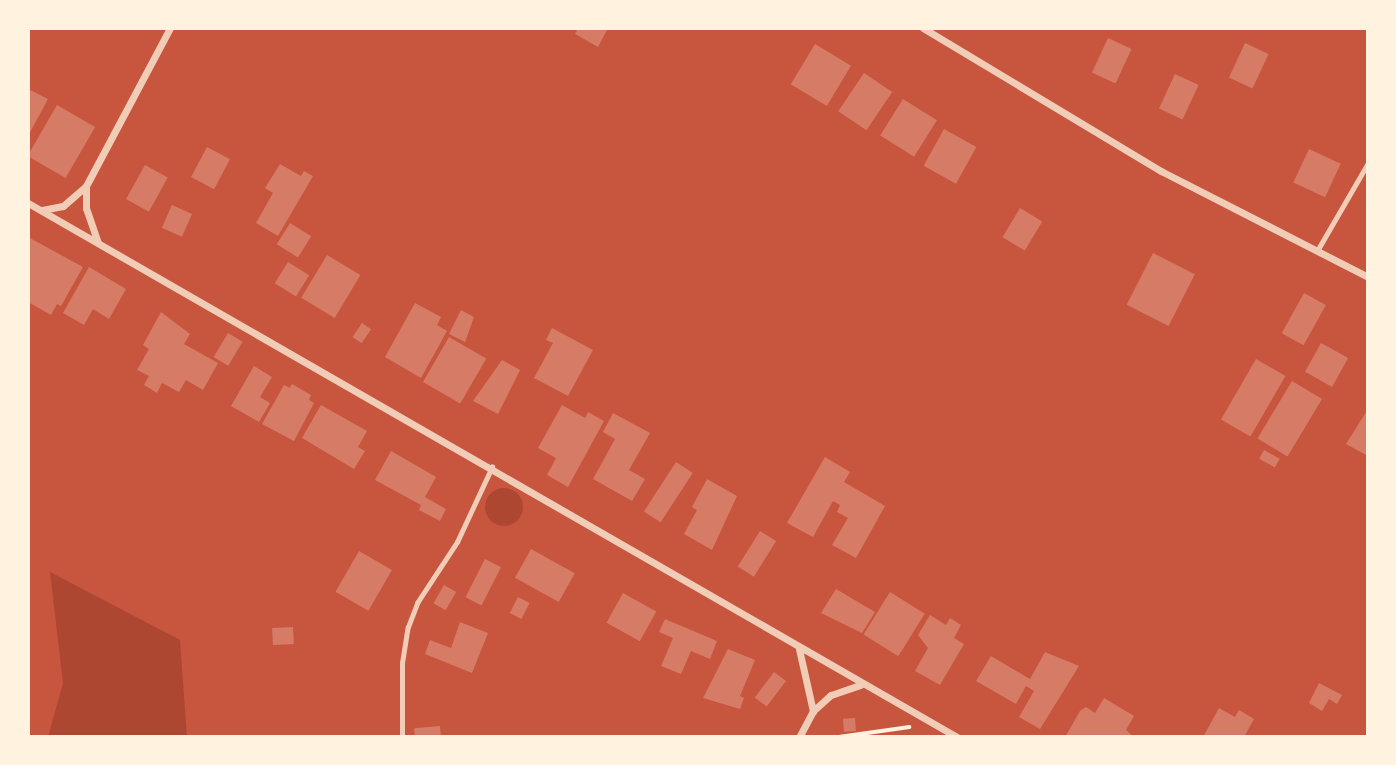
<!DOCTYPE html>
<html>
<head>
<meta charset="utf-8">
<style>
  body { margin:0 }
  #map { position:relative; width:1396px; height:765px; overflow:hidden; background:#c8553d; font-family:Raleway,sans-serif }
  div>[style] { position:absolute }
  .green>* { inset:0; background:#ae4732 }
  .round { border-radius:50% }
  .building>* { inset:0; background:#d67c66; transform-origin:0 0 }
  .path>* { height:3.5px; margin:-1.75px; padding:0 1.75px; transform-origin:1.75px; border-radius:1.75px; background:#fff3e0 }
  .service>* { height:4.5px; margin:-2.25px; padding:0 2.25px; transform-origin:2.25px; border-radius:2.25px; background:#f1ccb7 }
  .minor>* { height:7px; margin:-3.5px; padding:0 3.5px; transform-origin:3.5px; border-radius:3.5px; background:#f1ccb7 }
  span { translate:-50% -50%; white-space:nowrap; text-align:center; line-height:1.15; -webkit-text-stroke:6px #fff3e0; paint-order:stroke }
  .frame { position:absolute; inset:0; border:30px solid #fff3e0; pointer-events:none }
</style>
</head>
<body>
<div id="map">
  <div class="green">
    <div class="round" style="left:485px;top:488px;width:38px;height:38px"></div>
    <div style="clip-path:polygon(50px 572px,180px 640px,187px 737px,48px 737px,63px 683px)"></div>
  </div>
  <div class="building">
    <div style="clip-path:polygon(578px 28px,608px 28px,598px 47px,575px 34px)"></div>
    <div style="left:1108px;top:38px;width:26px;height:38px;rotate:25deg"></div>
    <div style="left:1245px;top:43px;width:26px;height:38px;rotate:25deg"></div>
    <div style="left:815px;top:44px;width:42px;height:47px;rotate:31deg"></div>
    <div style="left:864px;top:73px;width:34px;height:46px;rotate:34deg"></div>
    <div style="left:1175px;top:74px;width:26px;height:38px;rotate:25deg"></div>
    <div style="clip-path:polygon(28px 89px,48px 99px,28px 136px)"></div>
    <div style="left:903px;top:99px;width:40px;height:43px;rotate:32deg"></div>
    <div style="left:57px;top:105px;width:44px;height:59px;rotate:30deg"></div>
    <div style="left:944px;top:129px;width:37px;height:42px;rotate:29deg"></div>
    <div style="left:207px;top:147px;width:26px;height:34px;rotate:28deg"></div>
    <div style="left:1309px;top:149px;width:35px;height:37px;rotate:25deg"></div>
    <div style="clip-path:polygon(280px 164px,301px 176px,304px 171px,313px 176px,278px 236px,256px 223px,273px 193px,265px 188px)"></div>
    <div style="left:145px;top:165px;width:26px;height:39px;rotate:29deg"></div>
    <div style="left:172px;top:205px;width:22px;height:25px;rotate:24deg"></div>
    <div style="left:1020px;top:208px;width:26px;height:34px;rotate:31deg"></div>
    <div style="left:290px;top:223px;width:25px;height:25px;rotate:32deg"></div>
    <div style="clip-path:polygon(28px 237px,83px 267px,61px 306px,57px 304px,51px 315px,28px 302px)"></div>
    <div style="left:1153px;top:253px;width:47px;height:58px;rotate:27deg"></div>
    <div style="left:327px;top:255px;width:39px;height:50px;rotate:31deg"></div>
    <div style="left:288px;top:262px;width:25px;height:25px;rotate:32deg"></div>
    <div style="clip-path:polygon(89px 267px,126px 289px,109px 319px,93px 309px,84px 325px,63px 313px)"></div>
    <div style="left:1304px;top:293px;width:25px;height:46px;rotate:29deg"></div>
    <div style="clip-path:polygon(415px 303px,441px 317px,437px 325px,447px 331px,421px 378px,385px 357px)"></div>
    <div style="clip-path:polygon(461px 310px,474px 317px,465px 342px,449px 334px)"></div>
    <div style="clip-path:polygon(161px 312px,190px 334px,184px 344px,218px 363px,203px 390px,186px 380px,179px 392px,162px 383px,157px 393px,144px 385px,149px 376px,137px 370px,149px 349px,143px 345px)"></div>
    <div style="left:362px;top:323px;width:11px;height:17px;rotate:34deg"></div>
    <div style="clip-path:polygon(552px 328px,593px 350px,568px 396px,534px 378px,553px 343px,546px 340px)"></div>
    <div style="left:228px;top:333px;width:17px;height:28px;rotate:31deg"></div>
    <div style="left:449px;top:337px;width:43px;height:52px;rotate:30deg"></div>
    <div style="left:1321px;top:343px;width:31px;height:33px;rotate:29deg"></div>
    <div style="left:1256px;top:359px;width:34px;height:70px;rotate:30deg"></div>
    <div style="clip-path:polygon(502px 360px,520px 370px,498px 414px,473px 401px)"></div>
    <div style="clip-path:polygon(254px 366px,272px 377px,260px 397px,270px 403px,259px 422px,231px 406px)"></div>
    <div style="left:1292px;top:381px;width:35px;height:67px;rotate:31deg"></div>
    <div style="clip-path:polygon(292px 384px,311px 395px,309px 400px,314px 403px,294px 441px,262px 424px,284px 385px,290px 388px)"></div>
    <div style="clip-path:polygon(321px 405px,367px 431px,358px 447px,365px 451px,354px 469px,302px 438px)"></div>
    <div style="clip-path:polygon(562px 405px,585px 418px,588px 412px,604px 421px,568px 487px,547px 475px,556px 458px,538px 448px)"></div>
    <div style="clip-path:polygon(1368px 409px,1368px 456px,1346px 444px)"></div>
    <div style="clip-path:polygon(613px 413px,650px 433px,629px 470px,645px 479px,632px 501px,593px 479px,615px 439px,603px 432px)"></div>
    <div style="left:1264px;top:450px;width:18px;height:10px;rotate:29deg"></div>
    <div style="clip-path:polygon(391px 451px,436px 477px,425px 497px,446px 509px,440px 521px,419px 510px,421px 505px,375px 480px)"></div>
    <div style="clip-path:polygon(825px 457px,850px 472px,844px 482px,885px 506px,856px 558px,832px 545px,848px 518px,837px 512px,840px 505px,833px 501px,813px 537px,787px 523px)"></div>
    <div style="left:676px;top:462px;width:20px;height:59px;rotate:33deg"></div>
    <div style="clip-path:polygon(707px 479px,737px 496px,712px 550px,684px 534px,697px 510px,692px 507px)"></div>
    <div style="left:760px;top:531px;width:19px;height:42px;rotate:32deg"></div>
    <div style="left:531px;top:549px;width:50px;height:33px;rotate:29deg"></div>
    <div style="left:359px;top:551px;width:38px;height:47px;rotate:30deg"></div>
    <div style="left:485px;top:559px;width:18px;height:43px;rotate:27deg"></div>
    <div style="left:444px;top:585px;width:14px;height:21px;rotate:30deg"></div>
    <div style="clip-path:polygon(836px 589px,875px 612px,862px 633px,821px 613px)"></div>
    <div style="left:890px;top:592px;width:41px;height:50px;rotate:32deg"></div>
    <div style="left:623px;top:593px;width:38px;height:34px;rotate:29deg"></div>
    <div style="left:518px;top:597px;width:13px;height:18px;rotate:27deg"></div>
    <div style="clip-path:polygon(930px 615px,946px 625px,950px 618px,961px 625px,954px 638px,964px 644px,940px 685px,915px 671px,928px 648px,918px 635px)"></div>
    <div style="clip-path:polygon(665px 619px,717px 641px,710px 659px,691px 651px,681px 674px,661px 666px,673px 638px,659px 632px)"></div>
    <div style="clip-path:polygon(460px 622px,488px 633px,472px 673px,425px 654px,430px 640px,451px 648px)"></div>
    <div style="left:293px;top:627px;width:17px;height:21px;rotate:87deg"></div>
    <div style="clip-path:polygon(728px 649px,755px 660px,740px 696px,744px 698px,740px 709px,703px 698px)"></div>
    <div style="clip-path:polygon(1045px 652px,1079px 666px,1040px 729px,1019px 717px,1034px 691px,1026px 686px,1016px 704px,976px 681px,991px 656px,1030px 679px)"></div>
    <div style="left:774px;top:672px;width:15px;height:32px;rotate:37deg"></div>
    <div style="clip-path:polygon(1319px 683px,1342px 695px,1337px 704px,1329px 699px,1322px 711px,1309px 703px)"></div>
    <div style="clip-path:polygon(1104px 698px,1134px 716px,1126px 730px,1134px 737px,1065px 737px,1080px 711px,1086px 707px,1095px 713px)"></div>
    <div style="clip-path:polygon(1219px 708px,1235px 717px,1239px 710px,1254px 719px,1244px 737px,1203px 737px)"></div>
    <div style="left:855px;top:718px;width:13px;height:12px;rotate:86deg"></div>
    <div style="left:440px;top:726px;width:11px;height:26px;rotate:85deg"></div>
  </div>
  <div class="path">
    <div style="left:839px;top:737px;width:71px;rotate:-8.1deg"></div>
  </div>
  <div class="service">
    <div style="left:1317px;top:251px;width:102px;rotate:-59.9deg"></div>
    <div style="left:402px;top:737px;width:74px;rotate:-90deg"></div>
    <div style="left:402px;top:663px;width:36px;rotate:-81deg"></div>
    <div style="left:408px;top:627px;width:26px;rotate:-69deg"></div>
    <div style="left:417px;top:603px;width:73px;rotate:-56.7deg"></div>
    <div style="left:457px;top:542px;width:83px;rotate:-65deg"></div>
  </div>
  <div class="minor">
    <div style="left:923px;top:28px;width:278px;rotate:31deg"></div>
    <div style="left:1161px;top:171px;width:233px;rotate:27.1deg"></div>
    <div style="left:86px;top:187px;width:21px;rotate:90deg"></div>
    <div style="left:86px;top:208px;width:36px;rotate:71deg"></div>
    <div style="left:28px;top:203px;width:1072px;rotate:29.89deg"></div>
    <div style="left:42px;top:210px;width:21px;rotate:-11deg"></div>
    <div style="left:63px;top:206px;width:30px;rotate:-41deg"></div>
    <div style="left:86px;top:186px;width:179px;rotate:-62deg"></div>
    <div style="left:799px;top:649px;width:64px;rotate:77.3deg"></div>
    <div style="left:813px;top:711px;width:30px;rotate:118deg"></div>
    <div style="left:813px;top:711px;width:24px;rotate:-42deg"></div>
    <div style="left:831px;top:695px;width:31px;rotate:-19deg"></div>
  </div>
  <div class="frame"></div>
</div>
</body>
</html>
